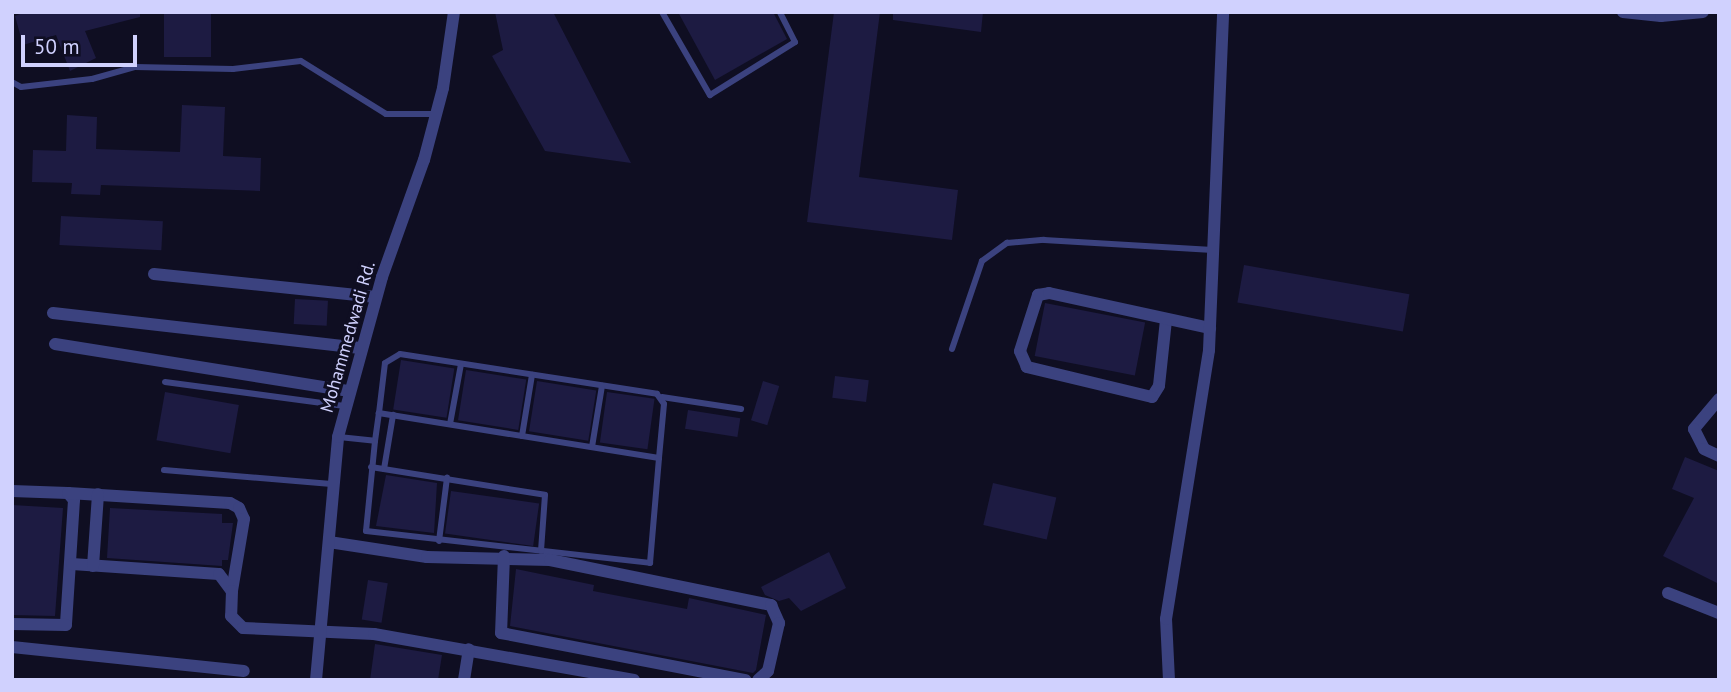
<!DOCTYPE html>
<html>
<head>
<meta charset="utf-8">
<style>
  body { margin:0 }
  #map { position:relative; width:1731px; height:692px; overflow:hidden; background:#0f0e22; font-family:"PT Sans",sans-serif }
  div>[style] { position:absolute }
  .building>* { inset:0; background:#1d1b42; transform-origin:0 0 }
  .lane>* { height:6px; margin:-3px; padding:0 3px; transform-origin:3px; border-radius:3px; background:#3b427f }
  .street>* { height:12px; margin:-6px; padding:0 6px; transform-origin:6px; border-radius:6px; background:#3b427f }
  span { translate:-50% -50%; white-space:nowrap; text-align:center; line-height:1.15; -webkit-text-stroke:6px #0f0e22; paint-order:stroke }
  .street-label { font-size:18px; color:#d0d1fe }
  .frame { position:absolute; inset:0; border:14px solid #d0d1fe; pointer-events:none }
  .scale { position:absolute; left:21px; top:35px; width:116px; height:32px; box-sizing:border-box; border:4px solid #d0d1fe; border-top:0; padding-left:9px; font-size:21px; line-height:24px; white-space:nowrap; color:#d0d1fe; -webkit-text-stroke:5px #0f0e22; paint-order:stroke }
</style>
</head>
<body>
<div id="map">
  <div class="building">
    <div style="clip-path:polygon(25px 12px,140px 12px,140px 17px,85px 31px,96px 58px,70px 71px,56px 35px,23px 45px,15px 16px)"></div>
    <div style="left:164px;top:12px;width:47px;height:45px"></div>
    <div style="clip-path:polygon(495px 12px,553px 12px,631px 163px,545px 151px,492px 56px,503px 50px)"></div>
    <div style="clip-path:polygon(678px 12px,773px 12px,787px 39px,715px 80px)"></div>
    <div style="clip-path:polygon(834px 12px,880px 12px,859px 177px,958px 190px,952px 240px,807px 222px)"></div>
    <div style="clip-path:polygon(893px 12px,983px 12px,981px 32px,893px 20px)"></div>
    <div style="clip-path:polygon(182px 105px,225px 107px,223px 156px,261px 158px,260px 191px,101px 185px,100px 195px,71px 194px,72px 183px,32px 182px,33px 150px,66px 151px,67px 115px,97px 117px,96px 149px,180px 152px)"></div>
    <div style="left:61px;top:216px;width:102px;height:29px;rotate:3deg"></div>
    <div style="left:1244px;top:265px;width:168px;height:38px;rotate:10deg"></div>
    <div style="left:295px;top:299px;width:33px;height:25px;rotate:3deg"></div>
    <div style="left:1045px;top:303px;width:102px;height:54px;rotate:11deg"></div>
    <div style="left:401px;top:360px;width:54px;height:50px;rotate:9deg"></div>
    <div style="left:466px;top:370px;width:61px;height:51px;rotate:9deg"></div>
    <div style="left:835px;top:376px;width:34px;height:22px;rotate:7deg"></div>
    <div style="left:537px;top:381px;width:60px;height:51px;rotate:9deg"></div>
    <div style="left:763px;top:381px;width:17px;height:41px;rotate:17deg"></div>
    <div style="left:165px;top:392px;width:75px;height:49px;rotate:10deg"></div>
    <div style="left:607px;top:392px;width:48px;height:51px;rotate:8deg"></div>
    <div style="left:688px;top:410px;width:53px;height:19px;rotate:9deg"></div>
    <div style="clip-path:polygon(1685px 457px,1719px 471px,1719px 584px,1663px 556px,1694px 498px,1672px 489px)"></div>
    <div style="clip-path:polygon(386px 475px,437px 483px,434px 533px,376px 526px)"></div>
    <div style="left:993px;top:483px;width:65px;height:43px;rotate:13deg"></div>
    <div style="left:451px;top:491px;width:89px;height:43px;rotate:8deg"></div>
    <div style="clip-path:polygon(12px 505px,63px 508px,55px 616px,12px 615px)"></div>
    <div style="clip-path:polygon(110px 508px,222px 514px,222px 523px,233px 523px,228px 560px,222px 560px,222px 566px,107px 558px)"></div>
    <div style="clip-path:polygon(829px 552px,846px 588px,801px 611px,789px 598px,779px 601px,765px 595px,761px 587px)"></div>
    <div style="clip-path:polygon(516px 569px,594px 585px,593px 591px,687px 609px,689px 598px,766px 615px,756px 670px,753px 673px,510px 626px)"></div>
    <div style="left:368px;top:580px;width:20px;height:40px;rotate:9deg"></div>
    <div style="clip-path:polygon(375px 644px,442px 655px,438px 680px,370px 680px)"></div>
  </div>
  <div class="lane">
    <div style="left:662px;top:12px;width:96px;rotate:60deg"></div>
    <div style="left:710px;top:95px;width:100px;rotate:-31.9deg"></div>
    <div style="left:795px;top:42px;width:34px;rotate:-117deg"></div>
    <div style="left:12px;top:82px;width:10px;rotate:29deg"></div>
    <div style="left:21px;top:87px;width:71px;rotate:-6.4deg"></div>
    <div style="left:92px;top:79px;width:45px;rotate:-15.6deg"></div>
    <div style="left:135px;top:67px;width:98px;rotate:1.2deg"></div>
    <div style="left:233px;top:69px;width:68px;rotate:-6.7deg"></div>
    <div style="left:301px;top:61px;width:100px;rotate:31.9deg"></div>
    <div style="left:386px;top:114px;width:50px"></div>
    <div style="left:952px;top:349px;width:93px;rotate:-71.2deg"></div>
    <div style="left:982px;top:261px;width:31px;rotate:-36deg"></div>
    <div style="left:1007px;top:243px;width:37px;rotate:-5deg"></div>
    <div style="left:1044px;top:240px;width:169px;rotate:3.4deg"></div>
    <div style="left:400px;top:354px;width:260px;rotate:8.8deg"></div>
    <div style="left:657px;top:394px;width:12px;rotate:55deg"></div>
    <div style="left:664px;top:404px;width:54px;rotate:95.3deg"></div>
    <div style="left:659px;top:458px;width:284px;rotate:-170.9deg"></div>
    <div style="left:379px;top:413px;width:50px;rotate:-83.2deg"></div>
    <div style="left:385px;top:363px;width:17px;rotate:-31deg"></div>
    <div style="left:165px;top:382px;width:183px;rotate:7.6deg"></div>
    <div style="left:662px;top:397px;width:80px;rotate:8.6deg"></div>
    <div style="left:450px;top:424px;width:61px;rotate:-79.6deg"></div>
    <div style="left:522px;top:436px;width:62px;rotate:-80.7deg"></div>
    <div style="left:339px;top:437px;width:36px;rotate:6deg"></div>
    <div style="left:375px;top:441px;width:28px;rotate:-82deg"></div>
    <div style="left:375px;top:441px;width:90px;rotate:95.7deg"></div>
    <div style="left:366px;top:531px;width:286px;rotate:6.4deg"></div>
    <div style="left:650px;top:563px;width:105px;rotate:-85.1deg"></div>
    <div style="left:592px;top:447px;width:62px;rotate:-80.7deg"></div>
    <div style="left:371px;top:467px;width:176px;rotate:9.1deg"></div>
    <div style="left:545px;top:495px;width:56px;rotate:94.1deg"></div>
    <div style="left:384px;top:469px;width:55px;rotate:-80.5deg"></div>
    <div style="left:164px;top:470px;width:168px;rotate:4.8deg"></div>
    <div style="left:439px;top:541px;width:64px;rotate:-82.8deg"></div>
  </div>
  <div class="street">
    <div style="left:1623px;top:12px;width:38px;rotate:6deg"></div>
    <div style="left:1661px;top:16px;width:42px;rotate:-5.4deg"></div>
    <div style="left:154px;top:274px;width:223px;rotate:5.9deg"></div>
    <div style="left:53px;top:313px;width:311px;rotate:6.5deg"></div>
    <div style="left:1166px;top:320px;width:66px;rotate:96.1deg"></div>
    <div style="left:1159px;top:386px;width:13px;rotate:122deg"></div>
    <div style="left:1152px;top:397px;width:129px;rotate:-166.5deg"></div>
    <div style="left:1027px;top:367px;width:17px;rotate:-114deg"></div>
    <div style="left:1020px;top:351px;width:59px;rotate:-72.2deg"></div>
    <div style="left:1038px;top:295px;width:11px;rotate:-10deg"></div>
    <div style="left:1049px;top:293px;width:165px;rotate:12.3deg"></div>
    <div style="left:55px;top:344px;width:298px;rotate:9.1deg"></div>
    <div style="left:1719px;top:399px;width:39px;rotate:130deg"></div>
    <div style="left:1694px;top:429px;width:22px;rotate:63deg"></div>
    <div style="left:1704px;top:449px;width:17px;rotate:25deg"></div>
    <div style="left:12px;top:491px;width:56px;rotate:2deg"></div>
    <div style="left:68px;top:493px;width:9px;rotate:49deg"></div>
    <div style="left:74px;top:500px;width:125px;rotate:93.7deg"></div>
    <div style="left:66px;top:625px;width:54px;rotate:-178.9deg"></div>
    <div style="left:68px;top:493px;width:162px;rotate:3.5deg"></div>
    <div style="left:230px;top:503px;width:10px;rotate:29deg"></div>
    <div style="left:239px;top:508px;width:12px;rotate:66deg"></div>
    <div style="left:244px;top:519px;width:73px;rotate:99.5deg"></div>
    <div style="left:329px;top:542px;width:99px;rotate:8.7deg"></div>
    <div style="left:427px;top:557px;width:123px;rotate:1.4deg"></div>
    <div style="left:550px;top:560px;width:226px;rotate:11.5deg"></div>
    <div style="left:771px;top:605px;width:20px;rotate:66deg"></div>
    <div style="left:779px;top:623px;width:49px;rotate:102.9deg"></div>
    <div style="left:768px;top:671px;width:13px;rotate:138deg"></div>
    <div style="left:504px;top:556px;width:77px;rotate:92.2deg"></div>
    <div style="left:501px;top:633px;width:249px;rotate:10.9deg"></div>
    <div style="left:72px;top:564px;width:147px;rotate:3.9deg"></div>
    <div style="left:219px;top:574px;width:21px;rotate:53deg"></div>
    <div style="left:232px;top:591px;width:25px;rotate:92deg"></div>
    <div style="left:231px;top:616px;width:17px;rotate:45deg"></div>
    <div style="left:243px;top:628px;width:131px;rotate:2.6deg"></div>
    <div style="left:374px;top:634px;width:264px;rotate:10deg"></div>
    <div style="left:93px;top:566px;width:72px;rotate:-86deg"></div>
    <div style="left:1668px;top:593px;width:55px;rotate:21.4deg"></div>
    <div style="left:12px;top:647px;width:233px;rotate:5.9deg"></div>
    <div style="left:316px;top:680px;width:244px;rotate:-84.8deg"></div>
    <div style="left:338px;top:437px;width:166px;rotate:-74.6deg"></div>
    <div style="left:382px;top:277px;width:124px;rotate:-70.3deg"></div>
    <div style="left:424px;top:160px;width:74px;rotate:-75.2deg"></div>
    <div style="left:443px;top:88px;width:77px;rotate:-81.8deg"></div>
    <div style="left:464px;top:680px;width:31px;rotate:-81deg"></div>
    <div style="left:1169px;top:680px;width:61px;rotate:-92.8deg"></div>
    <div style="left:1166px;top:619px;width:272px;rotate:-80.9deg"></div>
    <div style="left:1209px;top:350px;width:338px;rotate:-87.6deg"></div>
  </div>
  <div class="street-label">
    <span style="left:348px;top:337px;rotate:-74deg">Mohammedwadi Rd.</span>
  </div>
  <div class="frame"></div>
  <div class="scale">50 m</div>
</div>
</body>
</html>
